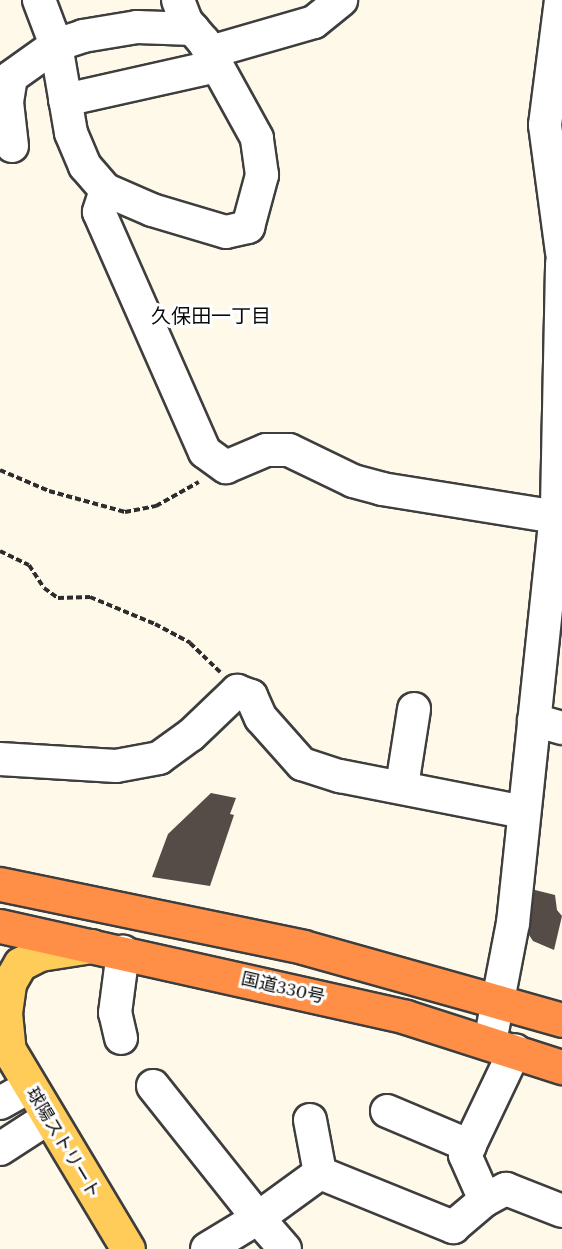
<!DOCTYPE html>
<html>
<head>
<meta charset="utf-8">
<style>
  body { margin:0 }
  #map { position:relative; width:562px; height:1249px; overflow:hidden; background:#fff9e9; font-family:Lora,"Noto Sans JP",serif }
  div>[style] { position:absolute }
  .building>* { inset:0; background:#554b47 }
  .path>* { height:4px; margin-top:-2px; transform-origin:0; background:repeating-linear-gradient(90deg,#2d2d2d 0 6px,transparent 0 9px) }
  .roads { filter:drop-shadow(2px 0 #3e3e3e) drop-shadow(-2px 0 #3e3e3e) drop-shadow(0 2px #3e3e3e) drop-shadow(0 -2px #3e3e3e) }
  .minor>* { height:32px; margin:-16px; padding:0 16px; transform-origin:16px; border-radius:16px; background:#fff }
  .major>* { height:33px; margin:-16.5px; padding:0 16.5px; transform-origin:16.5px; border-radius:16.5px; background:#ffcc59 }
  .highway>* { height:33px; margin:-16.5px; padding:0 16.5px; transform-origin:16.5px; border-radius:16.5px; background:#ff8f47 }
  span { translate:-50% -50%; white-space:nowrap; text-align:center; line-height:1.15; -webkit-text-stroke:6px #fff; paint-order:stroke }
  .street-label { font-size:18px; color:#0b0b0b }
  .neighbourhood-label { font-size:20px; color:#0b0b0b }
</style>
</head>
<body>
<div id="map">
  <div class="building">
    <div style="clip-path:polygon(211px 793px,236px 798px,230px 814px,234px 815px,210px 886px,152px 877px,168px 834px)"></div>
    <div style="clip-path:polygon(535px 890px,555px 895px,557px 910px,562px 916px,554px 950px,533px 941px,527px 932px,526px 917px)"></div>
  </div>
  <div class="path">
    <div style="left:0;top:470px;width:53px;rotate:23.2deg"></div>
    <div style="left:49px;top:491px;width:79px;rotate:15.4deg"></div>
    <div style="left:125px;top:512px;width:32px;rotate:-11deg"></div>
    <div style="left:156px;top:506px;width:49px;rotate:-29.2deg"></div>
    <div style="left:0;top:551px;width:32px;rotate:26deg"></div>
    <div style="left:29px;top:565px;width:27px;rotate:57deg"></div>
    <div style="left:44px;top:588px;width:17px;rotate:36deg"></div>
    <div style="left:58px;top:598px;width:32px;rotate:-2deg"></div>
    <div style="left:90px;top:597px;width:70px;rotate:22.6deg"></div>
    <div style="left:155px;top:624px;width:40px;rotate:28deg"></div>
    <div style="left:190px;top:643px;width:42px;rotate:44deg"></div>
  </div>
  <div class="roads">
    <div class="minor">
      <div style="left:39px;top:0;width:48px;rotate:69.3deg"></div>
      <div style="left:56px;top:45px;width:89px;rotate:80.3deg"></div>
      <div style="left:71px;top:133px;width:36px;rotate:67deg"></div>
      <div style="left:85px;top:166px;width:32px;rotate:49deg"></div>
      <div style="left:106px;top:190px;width:23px;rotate:108deg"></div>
      <div style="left:99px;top:212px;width:262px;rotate:66.2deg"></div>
      <div style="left:205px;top:452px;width:26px;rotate:36deg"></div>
      <div style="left:226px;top:467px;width:43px;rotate:-23deg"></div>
      <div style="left:266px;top:450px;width:23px"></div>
      <div style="left:289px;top:450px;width:71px;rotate:25.8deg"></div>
      <div style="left:353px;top:481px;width:30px;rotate:15deg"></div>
      <div style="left:382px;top:489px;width:176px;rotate:9.1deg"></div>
      <div style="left:561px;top:0;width:126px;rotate:97.3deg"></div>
      <div style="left:545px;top:125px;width:129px;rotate:82.4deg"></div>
      <div style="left:210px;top:52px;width:108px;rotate:-16.1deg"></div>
      <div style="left:314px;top:22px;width:35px;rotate:-39deg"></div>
      <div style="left:65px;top:100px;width:156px;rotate:-12.6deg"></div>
      <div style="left:12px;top:146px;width:44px;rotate:-96.5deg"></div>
      <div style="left:7px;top:102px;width:25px;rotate:-81deg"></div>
      <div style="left:11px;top:77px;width:55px;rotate:-35.4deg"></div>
      <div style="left:56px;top:45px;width:28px;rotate:-18deg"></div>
      <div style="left:83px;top:36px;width:55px;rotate:-9.5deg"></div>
      <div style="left:137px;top:27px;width:56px;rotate:2deg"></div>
      <div style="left:106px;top:190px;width:50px;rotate:23.5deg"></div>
      <div style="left:152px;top:210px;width:77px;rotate:16.6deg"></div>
      <div style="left:226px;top:232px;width:23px;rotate:-13deg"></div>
      <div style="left:248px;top:227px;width:54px;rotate:-74.9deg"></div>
      <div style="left:262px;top:175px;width:37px;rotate:-98deg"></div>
      <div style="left:257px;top:138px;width:110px;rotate:-118.9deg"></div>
      <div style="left:204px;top:42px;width:28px;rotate:-131deg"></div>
      <div style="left:186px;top:21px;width:22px;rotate:-111deg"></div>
      <div style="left:534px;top:720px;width:29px;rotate:16deg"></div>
      <div style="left:0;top:759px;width:116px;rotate:3.5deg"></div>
      <div style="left:116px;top:766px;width:44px;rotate:-10.5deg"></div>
      <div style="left:159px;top:758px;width:39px;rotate:-36deg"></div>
      <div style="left:191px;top:735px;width:64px;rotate:-43.7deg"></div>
      <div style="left:237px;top:691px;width:15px;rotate:20deg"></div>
      <div style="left:251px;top:696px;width:24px;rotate:66deg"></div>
      <div style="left:261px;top:718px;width:62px;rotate:48.3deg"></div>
      <div style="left:302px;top:764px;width:40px;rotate:18deg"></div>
      <div style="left:340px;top:776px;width:187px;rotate:11.1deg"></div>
      <div style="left:402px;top:786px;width:78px;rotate:-81.1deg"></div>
      <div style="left:121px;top:1038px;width:26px;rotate:-103deg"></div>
      <div style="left:115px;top:1013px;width:62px;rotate:-82.5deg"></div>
      <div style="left:490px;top:1042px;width:121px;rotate:-79.1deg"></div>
      <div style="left:513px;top:923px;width:419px;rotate:-84deg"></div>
      <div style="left:557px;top:506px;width:243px;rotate:-88.8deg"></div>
      <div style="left:153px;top:1086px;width:169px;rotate:51.5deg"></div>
      <div style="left:258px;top:1218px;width:77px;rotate:-36deg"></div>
      <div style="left:320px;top:1173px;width:144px;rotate:22.1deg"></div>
      <div style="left:453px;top:1227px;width:42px;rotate:-40.2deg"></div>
      <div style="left:485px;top:1200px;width:49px;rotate:-114deg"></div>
      <div style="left:465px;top:1155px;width:116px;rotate:-64.5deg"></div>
      <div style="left:0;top:1103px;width:33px;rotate:-29deg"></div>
      <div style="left:387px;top:1111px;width:90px;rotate:22.9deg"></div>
      <div style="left:310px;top:1120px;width:54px;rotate:79.3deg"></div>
      <div style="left:0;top:1149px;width:57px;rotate:-32.9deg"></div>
      <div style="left:485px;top:1200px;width:24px;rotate:-28deg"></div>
      <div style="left:506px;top:1189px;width:60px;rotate:21.4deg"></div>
      <div style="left:207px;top:1249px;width:60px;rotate:-31.3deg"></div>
      <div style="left:258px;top:1218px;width:41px;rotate:48.9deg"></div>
    </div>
    <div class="major">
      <div style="left:0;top:1035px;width:249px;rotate:59.1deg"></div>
      <div style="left:9px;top:1053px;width:40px;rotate:-95.7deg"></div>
      <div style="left:5px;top:1013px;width:30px;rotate:-82deg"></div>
      <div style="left:9px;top:983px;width:22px;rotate:-60deg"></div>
      <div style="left:20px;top:964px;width:22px;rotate:-27deg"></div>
      <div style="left:40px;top:954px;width:52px;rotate:-8.9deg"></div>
    </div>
    <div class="highway">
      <div style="left:0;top:884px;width:309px;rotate:11.7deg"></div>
      <div style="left:303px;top:947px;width:269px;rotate:15.7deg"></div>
      <div style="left:0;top:926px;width:416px;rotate:12.6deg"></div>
      <div style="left:406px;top:1017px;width:164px;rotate:17.8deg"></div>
    </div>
  </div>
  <div class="street-label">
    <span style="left:283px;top:988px;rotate:13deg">国道330号</span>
    <span style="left:63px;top:1143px;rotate:59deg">球陽ストリート</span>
  </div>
  <div class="neighbourhood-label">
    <span style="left:211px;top:315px">久保田一丁目</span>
  </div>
</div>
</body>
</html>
